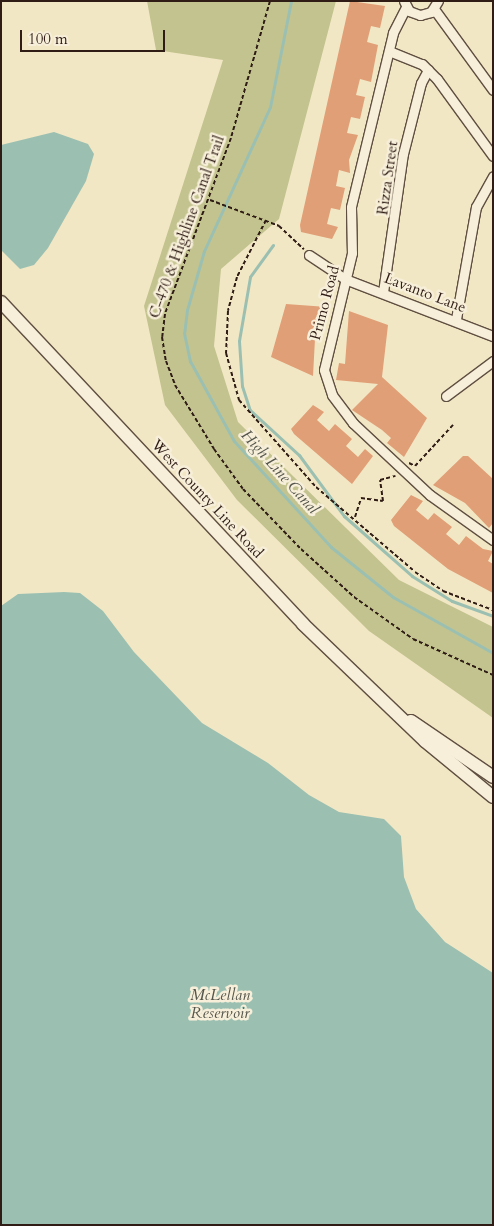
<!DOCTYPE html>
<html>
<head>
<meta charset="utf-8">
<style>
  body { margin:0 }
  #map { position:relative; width:494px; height:1226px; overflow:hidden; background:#f2e7c4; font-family:Cardo,serif }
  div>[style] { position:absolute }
  .green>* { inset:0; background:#c3c38f }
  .water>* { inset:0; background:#9bc0b2 }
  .stream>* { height:3px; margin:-1.5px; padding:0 1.5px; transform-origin:1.5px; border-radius:1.5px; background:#9bc0b2 }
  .building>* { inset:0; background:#e09f76 }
  .path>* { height:2px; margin-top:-1px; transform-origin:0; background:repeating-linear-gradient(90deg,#2e1c15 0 4px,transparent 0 6.5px) }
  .roads { filter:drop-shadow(1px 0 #5f4f41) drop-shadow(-1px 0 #5f4f41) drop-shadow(0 1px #5f4f41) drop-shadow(0 -1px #5f4f41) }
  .street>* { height:9px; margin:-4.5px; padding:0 4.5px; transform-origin:4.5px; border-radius:4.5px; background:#f7efd9 }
  .secondary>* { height:12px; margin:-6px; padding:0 6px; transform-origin:6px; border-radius:6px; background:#f7efd9 }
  span { translate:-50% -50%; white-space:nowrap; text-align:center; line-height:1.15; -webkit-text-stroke:5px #f7efd9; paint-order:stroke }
  .street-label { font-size:15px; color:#2e1c15 }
  .water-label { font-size:16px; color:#54554c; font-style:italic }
  .frame { position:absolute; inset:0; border:2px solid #2e1c15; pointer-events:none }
  .scale { position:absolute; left:20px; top:30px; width:145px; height:22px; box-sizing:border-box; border:2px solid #2e1c15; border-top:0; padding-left:6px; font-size:15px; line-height:18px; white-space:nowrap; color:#2e1c15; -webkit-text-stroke:4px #f7efd9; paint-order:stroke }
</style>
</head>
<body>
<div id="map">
  <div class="green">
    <div style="clip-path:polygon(147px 1px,336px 1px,279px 219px,221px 269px,214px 346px,238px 422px,399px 580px,493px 627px,493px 718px,369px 631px,237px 500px,165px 405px,144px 306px,223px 60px,156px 50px)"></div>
  </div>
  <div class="water">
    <div style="clip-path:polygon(54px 132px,88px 144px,94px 154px,86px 181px,48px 248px,34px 265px,20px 269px,1px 250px,1px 145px)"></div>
    <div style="clip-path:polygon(64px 592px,80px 593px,103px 611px,134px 652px,202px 723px,268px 763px,309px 795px,339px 812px,384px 819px,401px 836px,404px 877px,416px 909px,445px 942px,493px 973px,493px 1225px,1px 1225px,1px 606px,18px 594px)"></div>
  </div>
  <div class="stream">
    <div style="left:291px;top:1px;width:108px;rotate:101.2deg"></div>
    <div style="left:270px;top:107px;width:158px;rotate:114.6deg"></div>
    <div style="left:204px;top:251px;width:61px;rotate:106.1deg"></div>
    <div style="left:187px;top:310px;width:23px;rotate:97deg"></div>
    <div style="left:184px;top:333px;width:29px;rotate:78deg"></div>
    <div style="left:190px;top:361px;width:91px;rotate:61.2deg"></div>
    <div style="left:234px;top:441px;width:144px;rotate:47.5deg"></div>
    <div style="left:331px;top:547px;width:80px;rotate:38.9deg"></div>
    <div style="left:393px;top:597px;width:115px;rotate:29.2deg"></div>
    <div style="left:273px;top:245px;width:39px;rotate:126deg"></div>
    <div style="left:250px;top:277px;width:65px;rotate:99.8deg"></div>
    <div style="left:239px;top:341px;width:45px;rotate:86.2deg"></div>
    <div style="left:242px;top:386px;width:25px;rotate:72deg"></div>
    <div style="left:250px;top:410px;width:67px;rotate:42.6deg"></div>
    <div style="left:299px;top:455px;width:76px;rotate:53.6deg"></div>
    <div style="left:344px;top:516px;width:91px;rotate:41.4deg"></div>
    <div style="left:412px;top:576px;width:47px;rotate:32deg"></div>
    <div style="left:452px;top:601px;width:44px;rotate:20.1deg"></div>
  </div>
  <div class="building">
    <div style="clip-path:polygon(350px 1px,385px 6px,380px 28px,371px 26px,367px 42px,378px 45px,371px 82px,360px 79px,356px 95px,365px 97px,360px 119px,351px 117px,347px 133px,358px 135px,349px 160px,350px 173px,339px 170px,336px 186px,345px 188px,340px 210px,331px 208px,327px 224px,338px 227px,332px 239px,301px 232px,300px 225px)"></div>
    <div style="clip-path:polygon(286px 304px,327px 307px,315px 339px,313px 376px,271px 357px)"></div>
    <div style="clip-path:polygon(349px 311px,388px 325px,382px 377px,427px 418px,404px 457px,387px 443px,391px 438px,382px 430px,352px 410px,378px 384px,336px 380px,339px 363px,345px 364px)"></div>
    <div style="clip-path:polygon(313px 405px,324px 412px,317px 420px,329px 431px,335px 424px,352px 439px,346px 446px,358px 457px,365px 449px,373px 456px,352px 484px,294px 434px,291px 429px)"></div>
    <div style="clip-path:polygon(463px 456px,468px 456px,493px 479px,493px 523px,489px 528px,465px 503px,433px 485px)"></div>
    <div style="clip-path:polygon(411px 495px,423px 501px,416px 510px,428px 520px,434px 513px,452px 527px,446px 534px,459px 545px,466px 536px,483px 549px,493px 551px,488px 561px,493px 564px,493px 593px,448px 569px,394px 526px,391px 520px)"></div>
  </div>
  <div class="path">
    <div style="left:270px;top:1px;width:142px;rotate:105.9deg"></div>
    <div style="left:231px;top:138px;width:188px;rotate:110.6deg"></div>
    <div style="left:165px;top:314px;width:23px;rotate:97deg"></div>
    <div style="left:162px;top:337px;width:24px;rotate:81deg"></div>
    <div style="left:166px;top:361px;width:26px;rotate:69deg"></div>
    <div style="left:175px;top:385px;width:75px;rotate:58.6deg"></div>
    <div style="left:214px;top:449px;width:49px;rotate:54.1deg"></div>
    <div style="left:243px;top:489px;width:83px;rotate:46deg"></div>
    <div style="left:301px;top:549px;width:72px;rotate:42.2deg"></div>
    <div style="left:354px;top:597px;width:72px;rotate:35.4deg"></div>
    <div style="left:413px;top:639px;width:88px;rotate:24.2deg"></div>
    <div style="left:210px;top:200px;width:74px;rotate:20.6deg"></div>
    <div style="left:279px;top:226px;width:34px;rotate:43deg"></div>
    <div style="left:266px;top:220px;width:64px;rotate:117deg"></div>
    <div style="left:237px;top:277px;width:35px;rotate:105deg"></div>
    <div style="left:228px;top:311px;width:42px;rotate:92.7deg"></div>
    <div style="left:226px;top:353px;width:49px;rotate:74.5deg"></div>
    <div style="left:239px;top:400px;width:116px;rotate:48.5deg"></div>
    <div style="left:316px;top:487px;width:130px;rotate:40.6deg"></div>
    <div style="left:415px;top:572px;width:34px;rotate:34deg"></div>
    <div style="left:443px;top:591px;width:53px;rotate:20.8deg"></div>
    <div style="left:409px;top:463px;width:7px;rotate:27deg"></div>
    <div style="left:415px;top:466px;width:56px;rotate:-47.2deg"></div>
    <div style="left:355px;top:517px;width:20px;rotate:-72deg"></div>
    <div style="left:361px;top:498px;width:22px;rotate:8deg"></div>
    <div style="left:383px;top:501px;width:21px;rotate:-98deg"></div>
    <div style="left:380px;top:480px;width:16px;rotate:-15deg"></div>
  </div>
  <div class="roads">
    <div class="street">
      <div style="left:404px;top:1px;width:11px;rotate:63deg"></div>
      <div style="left:409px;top:11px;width:12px;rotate:20deg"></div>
      <div style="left:420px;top:15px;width:11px;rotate:-15deg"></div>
      <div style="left:431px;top:12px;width:13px;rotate:-58deg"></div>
      <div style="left:406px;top:7px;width:29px;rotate:117deg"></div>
      <div style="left:393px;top:33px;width:179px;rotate:103.6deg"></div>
      <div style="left:351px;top:207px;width:46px;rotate:88.8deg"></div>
      <div style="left:352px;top:253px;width:120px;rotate:103.5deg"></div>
      <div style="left:324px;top:370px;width:26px;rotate:72deg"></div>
      <div style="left:332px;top:395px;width:35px;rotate:53deg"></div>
      <div style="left:353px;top:423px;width:105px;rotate:43.1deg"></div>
      <div style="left:430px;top:495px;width:77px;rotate:35.5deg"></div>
      <div style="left:434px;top:9px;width:100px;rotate:53.9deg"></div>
      <div style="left:389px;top:51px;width:35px;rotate:22deg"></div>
      <div style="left:422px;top:64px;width:21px;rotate:45deg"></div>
      <div style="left:437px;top:79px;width:95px;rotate:54deg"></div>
      <div style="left:309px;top:255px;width:43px;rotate:33.7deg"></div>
      <div style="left:345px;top:279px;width:159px;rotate:21.1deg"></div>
      <div style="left:383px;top:292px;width:139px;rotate:-81.8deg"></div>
      <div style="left:403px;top:154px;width:73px;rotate:-75.8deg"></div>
      <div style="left:421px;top:83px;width:15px;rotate:-62deg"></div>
      <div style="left:456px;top:319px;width:114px;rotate:-79.9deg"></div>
      <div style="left:476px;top:207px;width:35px;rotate:-61deg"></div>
      <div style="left:446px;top:396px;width:59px;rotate:-36.7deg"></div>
    </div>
    <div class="secondary">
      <div style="left:1px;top:302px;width:441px;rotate:46.8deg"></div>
      <div style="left:303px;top:624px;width:169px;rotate:43.8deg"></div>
      <div style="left:425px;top:741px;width:88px;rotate:39.5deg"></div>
      <div style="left:411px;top:721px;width:99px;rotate:34.3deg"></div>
    </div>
  </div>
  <div class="street-label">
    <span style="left:388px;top:178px;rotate:-82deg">Rizza Street</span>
    <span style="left:187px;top:227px;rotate:-70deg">C-470 &amp; Highline Canal Trail</span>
    <span style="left:425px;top:293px;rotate:21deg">Lavanto Lane</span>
    <span style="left:325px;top:303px;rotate:-75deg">Primo Road</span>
    <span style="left:207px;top:499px;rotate:47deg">West County Line Road</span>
  </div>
  <div class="water-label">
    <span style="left:280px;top:472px;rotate:48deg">High Line Canal</span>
    <span style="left:220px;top:1004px">McLellan<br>Reservoir</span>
  </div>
  <div class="frame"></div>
  <div class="scale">100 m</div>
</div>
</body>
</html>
